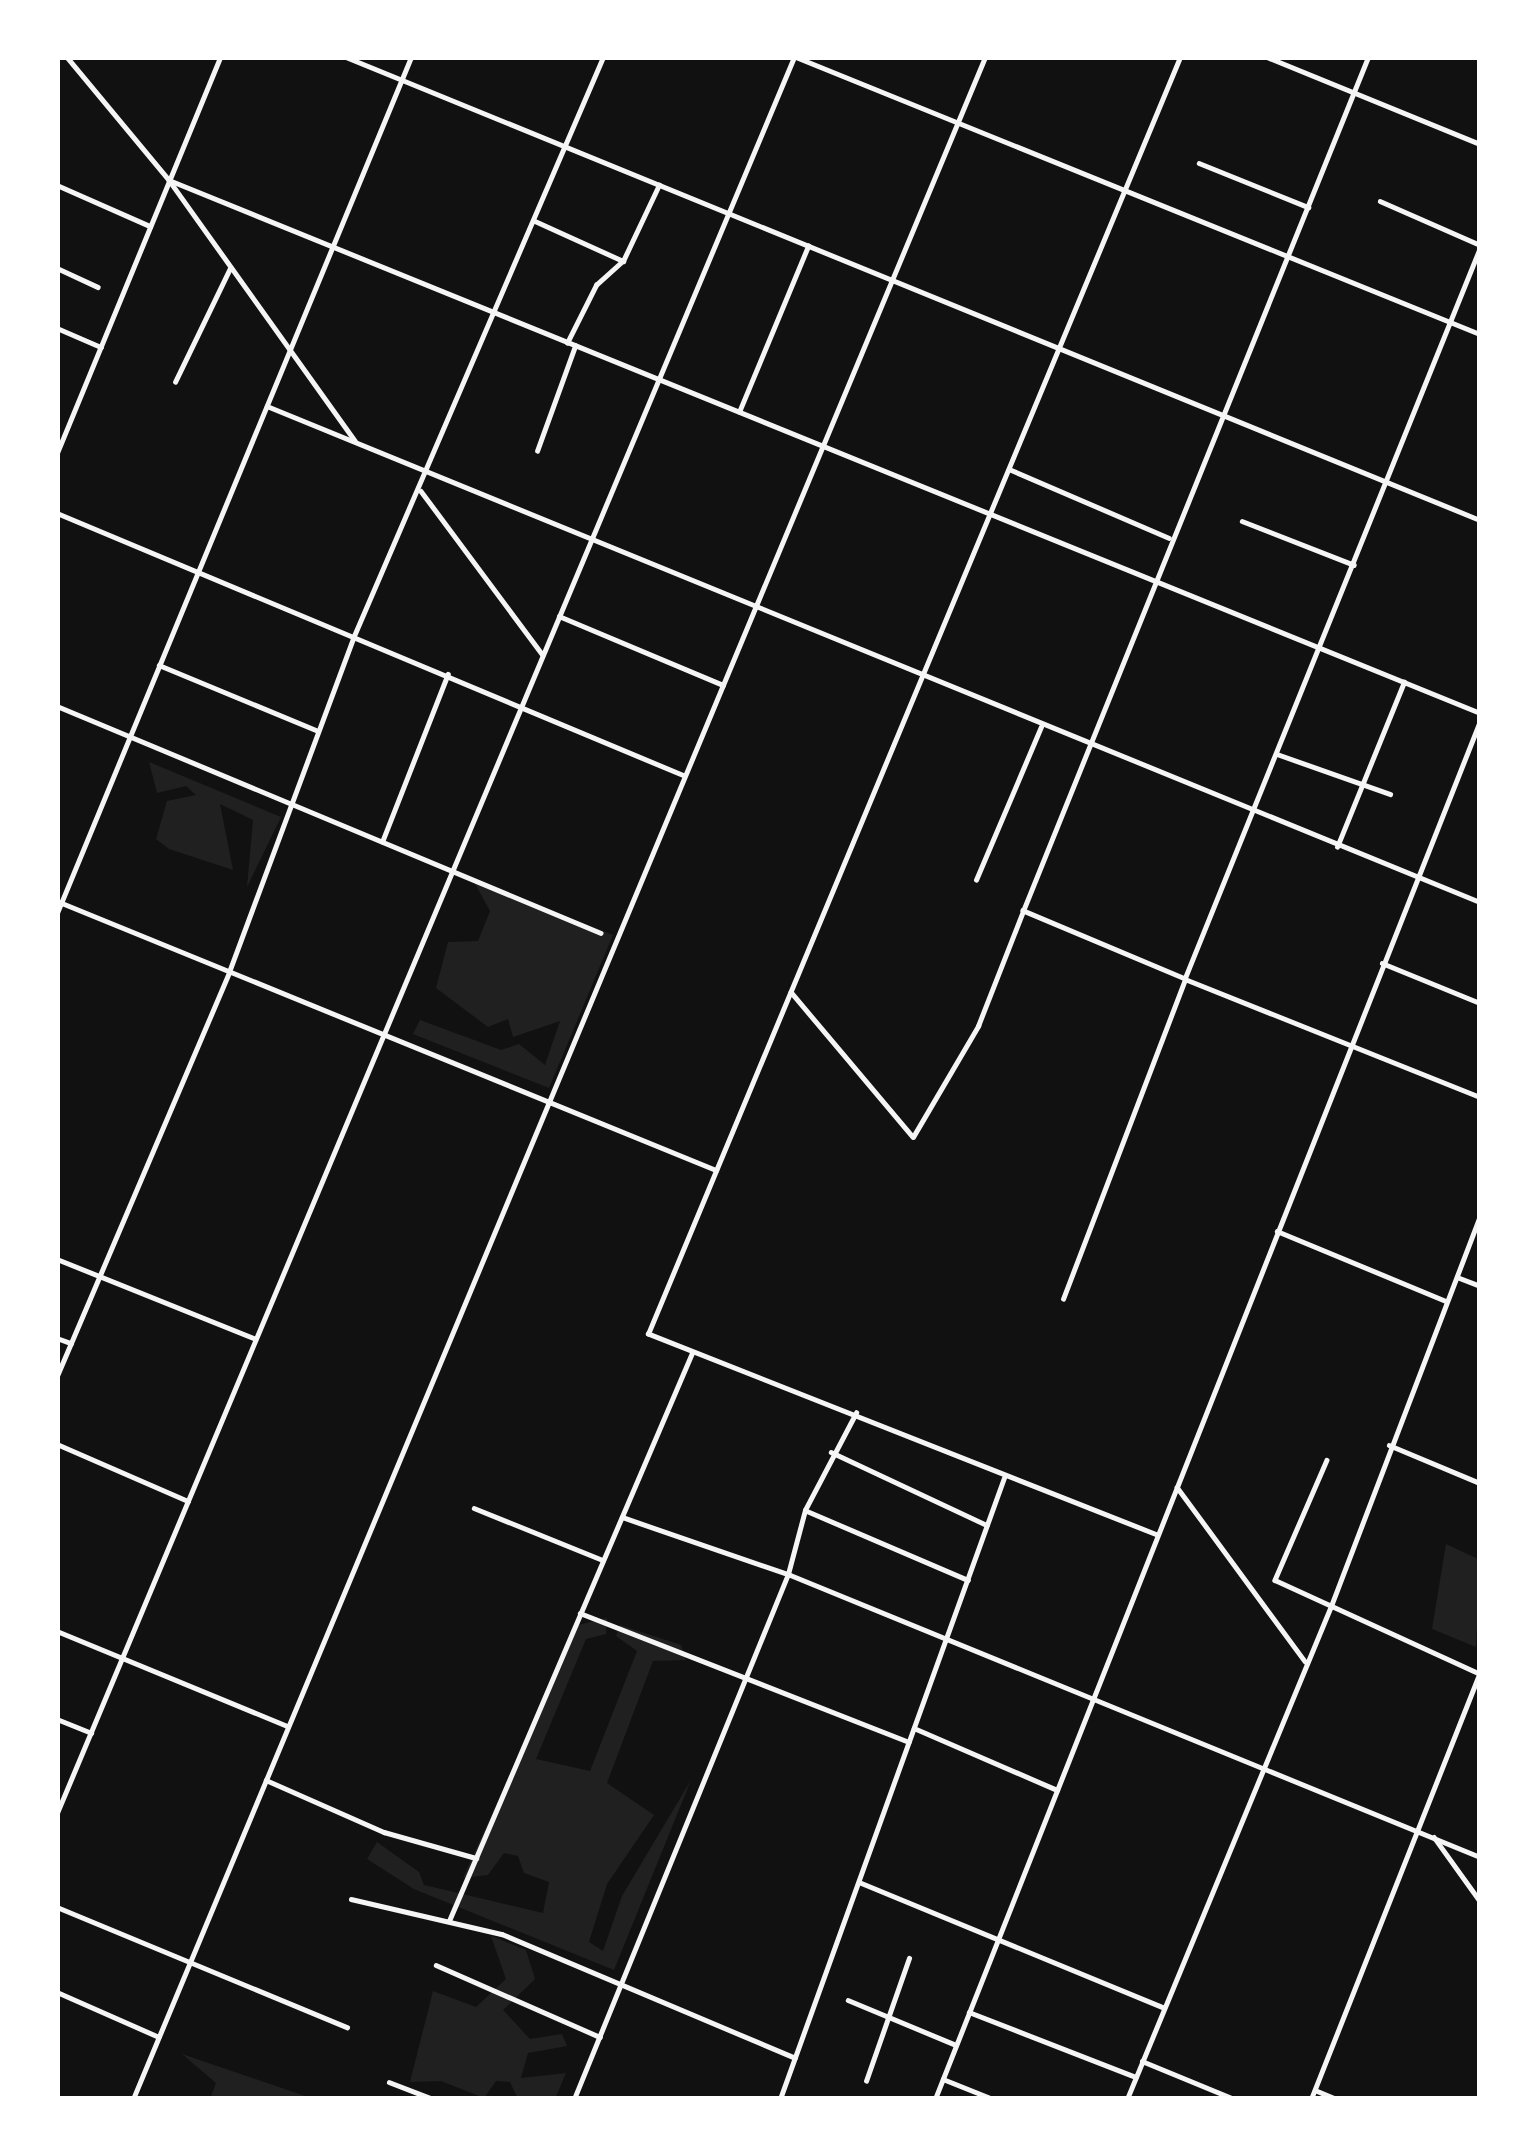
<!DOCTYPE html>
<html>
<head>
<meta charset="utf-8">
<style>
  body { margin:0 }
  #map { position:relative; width:1537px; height:2156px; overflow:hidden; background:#111; font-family:"IBM Plex Serif",serif }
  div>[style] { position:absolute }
  .green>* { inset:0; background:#202020 }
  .minor>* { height:4.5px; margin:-2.25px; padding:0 2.25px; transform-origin:2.25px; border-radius:2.25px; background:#f5f5f5 }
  span { translate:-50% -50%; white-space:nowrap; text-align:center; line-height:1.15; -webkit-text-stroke:9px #fff; paint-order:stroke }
  .frame { position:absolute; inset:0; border:60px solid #fff; pointer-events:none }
</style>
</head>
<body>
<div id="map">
  <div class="green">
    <div style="clip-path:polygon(149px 762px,281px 817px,247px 887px,253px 820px,220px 804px,233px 870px,169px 849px,156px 839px,167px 801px,196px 795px,186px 786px,157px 793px)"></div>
    <div style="clip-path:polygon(473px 880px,613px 935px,549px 1088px,413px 1034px,420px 1020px,501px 1050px,519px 1044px,545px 1065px,560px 1021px,513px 1037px,508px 1019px,488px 1027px,436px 988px,448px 942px,478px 941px,490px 911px)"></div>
    <div style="clip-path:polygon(1446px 1544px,1480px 1560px,1476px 1647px,1432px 1629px)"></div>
    <div style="clip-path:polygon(607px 1618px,606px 1634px,586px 1639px,536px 1759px,590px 1771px,637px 1651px,616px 1636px,620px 1625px,681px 1645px,686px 1660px,653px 1661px,607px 1783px,654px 1815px,607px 1884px,589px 1942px,603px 1951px,622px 1896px,691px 1780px,614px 1970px,414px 1889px,367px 1859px,377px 1842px,419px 1872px,424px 1885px,543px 1913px,549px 1882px,524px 1873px,518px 1856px,504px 1853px,488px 1875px,463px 1878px,578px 1625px)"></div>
    <div style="clip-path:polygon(491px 1936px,526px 1950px,535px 1979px,503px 2010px,530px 2039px,562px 2034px,567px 2046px,528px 2053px,521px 2078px,566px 2073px,555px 2099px,518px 2099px,510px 2082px,496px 2081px,484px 2098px,441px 2081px,410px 2082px,433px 1991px,476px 2007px,506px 1979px)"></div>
    <div style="clip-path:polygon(182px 2054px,308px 2097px,210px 2099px,216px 2083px)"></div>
  </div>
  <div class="minor">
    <div style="left:67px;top:57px;width:160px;rotate:50.3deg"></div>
    <div style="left:169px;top:180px;width:320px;rotate:54.5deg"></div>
    <div style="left:346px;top:57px;width:1225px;rotate:22.21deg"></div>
    <div style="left:796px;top:57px;width:738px;rotate:22.05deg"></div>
    <div style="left:1267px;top:57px;width:230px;rotate:22.2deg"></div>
    <div style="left:1199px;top:163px;width:118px;rotate:22deg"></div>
    <div style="left:169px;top:180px;width:1415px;rotate:22.12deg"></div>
    <div style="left:57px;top:185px;width:102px;rotate:23.8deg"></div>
    <div style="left:1380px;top:201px;width:109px;rotate:23.7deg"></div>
    <div style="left:535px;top:221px;width:97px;rotate:24.4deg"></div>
    <div style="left:1480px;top:249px;width:787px;rotate:112deg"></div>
    <div style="left:1185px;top:979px;width:318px;rotate:21.8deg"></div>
    <div style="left:57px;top:268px;width:45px;rotate:24.9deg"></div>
    <div style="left:57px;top:328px;width:48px;rotate:23.4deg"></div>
    <div style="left:567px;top:343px;width:65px;rotate:-63.4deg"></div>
    <div style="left:596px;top:285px;width:36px;rotate:-42deg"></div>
    <div style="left:623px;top:261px;width:84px;rotate:-64.7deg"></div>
    <div style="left:175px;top:382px;width:127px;rotate:-64.2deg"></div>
    <div style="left:267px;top:406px;width:1310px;rotate:22.24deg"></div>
    <div style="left:739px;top:412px;width:180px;rotate:-67.4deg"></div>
    <div style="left:537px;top:451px;width:112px;rotate:-70.1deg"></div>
    <div style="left:57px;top:453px;width:428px;rotate:-67.6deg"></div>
    <div style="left:1009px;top:469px;width:174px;rotate:23.3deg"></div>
    <div style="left:421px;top:491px;width:204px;rotate:53.4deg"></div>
    <div style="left:57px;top:513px;width:679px;rotate:22.71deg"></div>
    <div style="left:1242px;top:521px;width:120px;rotate:21.4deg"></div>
    <div style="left:559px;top:616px;width:178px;rotate:22.8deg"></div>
    <div style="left:159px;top:665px;width:172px;rotate:22.5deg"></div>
    <div style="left:57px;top:706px;width:589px;rotate:22.65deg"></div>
    <div style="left:1277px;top:754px;width:120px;rotate:19.5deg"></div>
    <div style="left:382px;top:842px;width:180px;rotate:-68.6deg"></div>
    <div style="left:1337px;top:847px;width:178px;rotate:-67.9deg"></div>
    <div style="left:976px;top:880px;width:166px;rotate:-67deg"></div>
    <div style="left:57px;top:901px;width:712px;rotate:22.2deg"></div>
    <div style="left:57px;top:913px;width:926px;rotate:-67.53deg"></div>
    <div style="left:1382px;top:963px;width:106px;rotate:22.2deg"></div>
    <div style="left:791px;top:992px;width:189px;rotate:49.9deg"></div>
    <div style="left:913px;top:1137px;width:129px;rotate:-59.6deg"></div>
    <div style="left:978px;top:1026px;width:123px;rotate:-68.6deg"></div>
    <div style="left:1277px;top:1231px;width:183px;rotate:22.5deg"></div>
    <div style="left:57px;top:1259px;width:214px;rotate:21.9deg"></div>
    <div style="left:1457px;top:1277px;width:25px;rotate:21deg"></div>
    <div style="left:1063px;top:1299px;width:342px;rotate:-69.1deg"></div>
    <div style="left:1185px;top:979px;width:176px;rotate:-157.2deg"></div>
    <div style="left:1023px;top:911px;width:921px;rotate:-68deg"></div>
    <div style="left:57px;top:1338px;width:15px;rotate:20deg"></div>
    <div style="left:57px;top:1376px;width:439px;rotate:-66.9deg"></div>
    <div style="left:229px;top:972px;width:358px;rotate:-69.6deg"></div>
    <div style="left:354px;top:636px;width:630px;rotate:-66.73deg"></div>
    <div style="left:57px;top:1444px;width:143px;rotate:23.5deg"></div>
    <div style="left:1389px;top:1445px;width:99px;rotate:22.7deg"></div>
    <div style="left:831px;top:1452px;width:172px;rotate:25.1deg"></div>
    <div style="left:1327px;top:1460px;width:131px;rotate:113.4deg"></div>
    <div style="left:1275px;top:1580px;width:226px;rotate:24.6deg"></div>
    <div style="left:1177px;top:1487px;width:216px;rotate:53.7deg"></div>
    <div style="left:474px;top:1508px;width:139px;rotate:22deg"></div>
    <div style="left:807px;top:1511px;width:175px;rotate:23.2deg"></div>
    <div style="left:622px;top:1517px;width:176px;rotate:19deg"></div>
    <div style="left:788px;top:1574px;width:748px;rotate:22.24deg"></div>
    <div style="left:1157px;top:1535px;width:547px;rotate:-158.45deg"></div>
    <div style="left:648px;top:1334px;width:1383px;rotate:-67.38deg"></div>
    <div style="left:580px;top:1613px;width:353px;rotate:21.4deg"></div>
    <div style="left:57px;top:1631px;width:250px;rotate:22.4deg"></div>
    <div style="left:57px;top:1719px;width:37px;rotate:22deg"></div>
    <div style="left:914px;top:1728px;width:156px;rotate:23.4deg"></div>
    <div style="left:266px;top:1780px;width:129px;rotate:23.8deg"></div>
    <div style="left:384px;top:1832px;width:96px;rotate:15.8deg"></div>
    <div style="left:57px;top:1813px;width:1904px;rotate:-67.23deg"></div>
    <div style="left:1434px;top:1837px;width:79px;rotate:54.3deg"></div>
    <div style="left:859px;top:1882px;width:330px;rotate:22.4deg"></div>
    <div style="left:351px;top:1899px;width:155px;rotate:13.1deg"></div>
    <div style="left:502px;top:1934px;width:318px;rotate:22.9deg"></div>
    <div style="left:57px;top:1907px;width:314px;rotate:22.5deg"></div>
    <div style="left:449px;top:1921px;width:618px;rotate:-66.84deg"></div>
    <div style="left:436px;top:1965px;width:179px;rotate:23.7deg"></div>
    <div style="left:57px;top:1992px;width:111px;rotate:23.8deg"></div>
    <div style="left:848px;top:2000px;width:117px;rotate:22.6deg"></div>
    <div style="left:969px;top:2012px;width:179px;rotate:21.3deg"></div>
    <div style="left:1142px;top:2061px;width:100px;rotate:22.4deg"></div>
    <div style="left:943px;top:2079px;width:54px;rotate:21.8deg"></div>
    <div style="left:866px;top:2081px;width:130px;rotate:-70.7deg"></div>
    <div style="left:389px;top:2082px;width:47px;rotate:21.1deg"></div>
    <div style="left:1315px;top:2090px;width:23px;rotate:23deg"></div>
    <div style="left:133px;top:2099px;width:2213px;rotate:-67.35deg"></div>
    <div style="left:574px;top:2099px;width:567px;rotate:-67.82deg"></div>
    <div style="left:788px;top:1574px;width:66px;rotate:-75.1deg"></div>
    <div style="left:805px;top:1510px;width:110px;rotate:-62.3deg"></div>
    <div style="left:780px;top:2099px;width:660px;rotate:-70.17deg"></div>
    <div style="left:935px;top:2099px;width:1482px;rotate:-68.42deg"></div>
    <div style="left:1127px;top:2099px;width:534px;rotate:-67.52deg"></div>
    <div style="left:1331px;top:1606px;width:418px;rotate:-69.1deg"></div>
    <div style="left:1311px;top:2099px;width:458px;rotate:-68.4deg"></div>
  </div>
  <div class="frame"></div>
</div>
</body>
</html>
